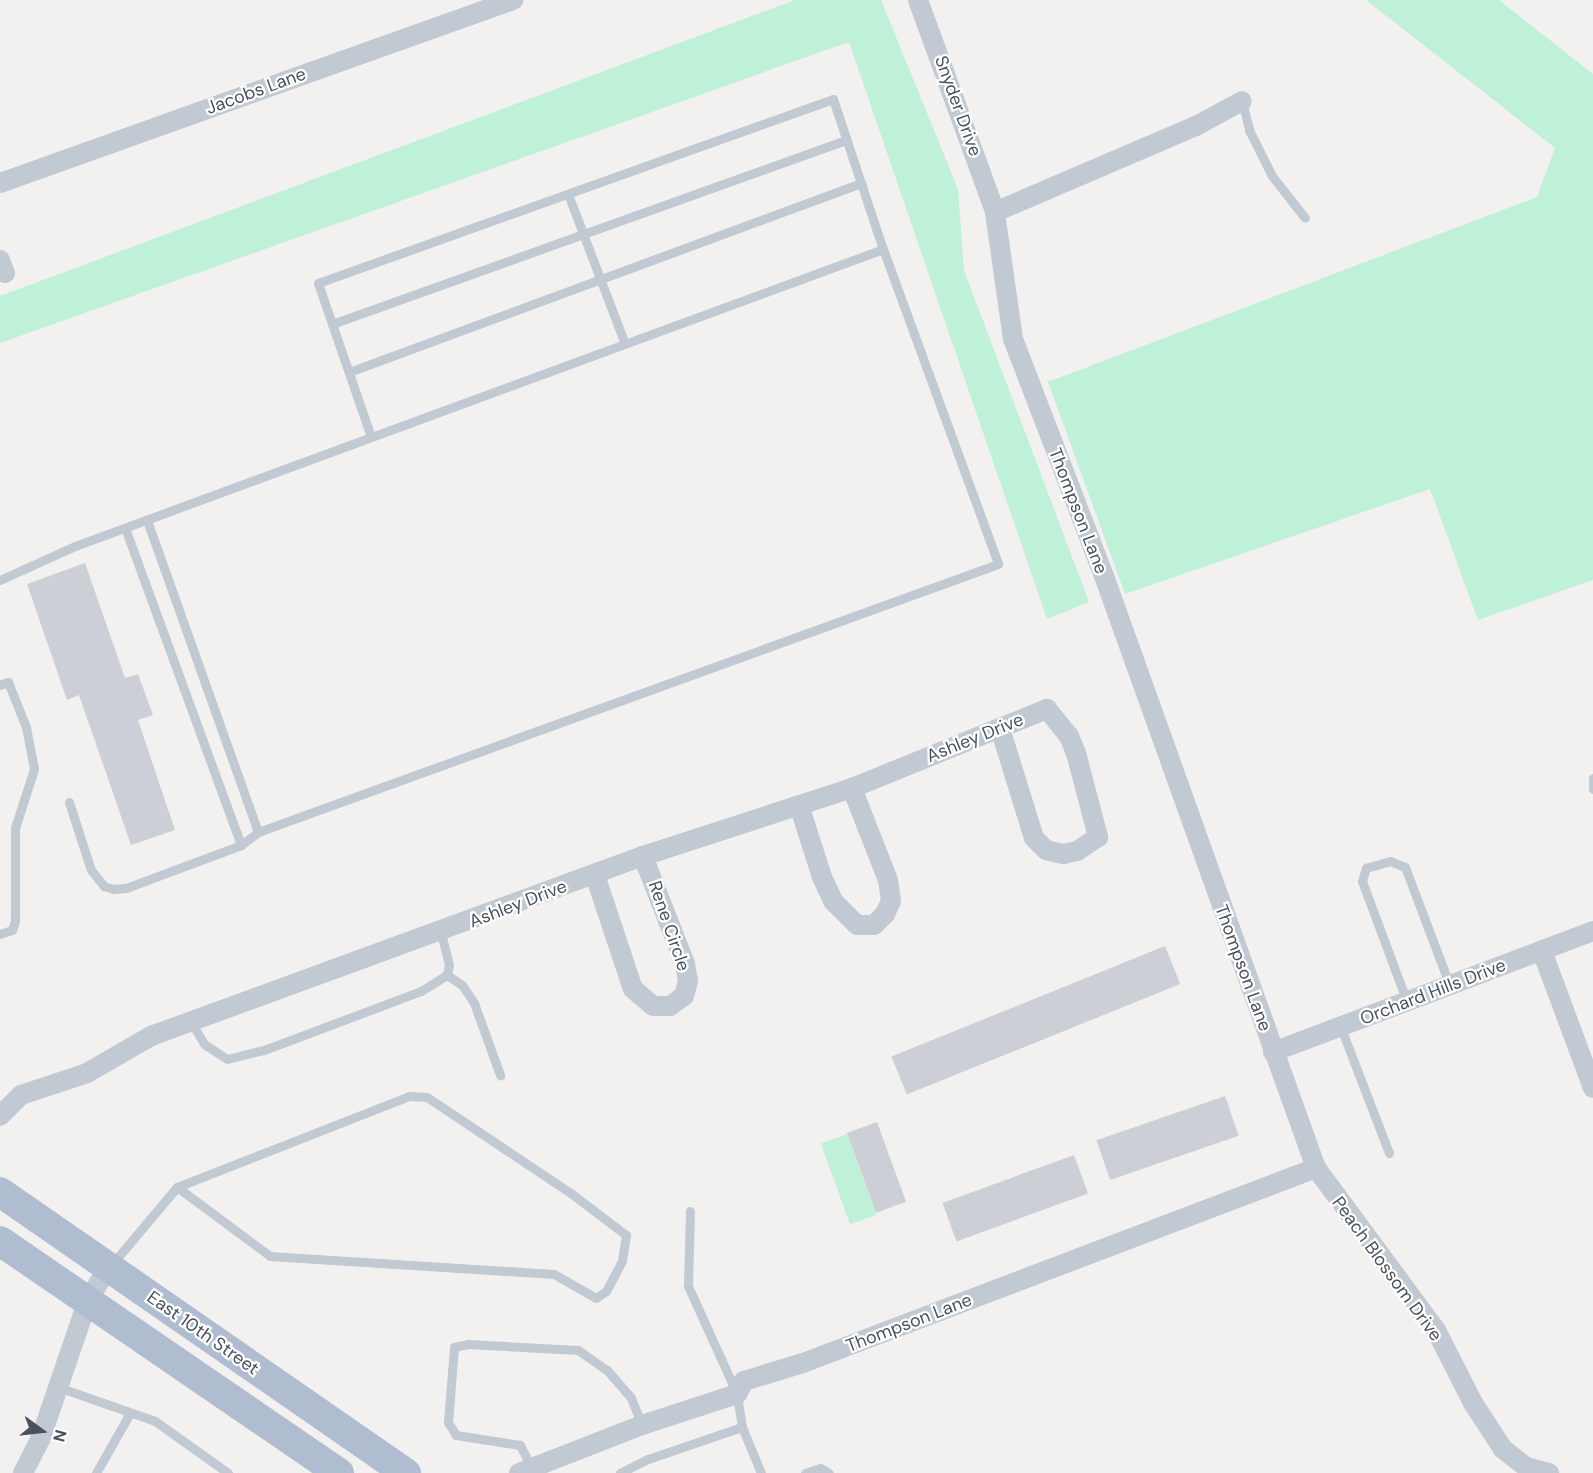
<!DOCTYPE html>
<html>
<head>
<meta charset="utf-8">
<style>
  body { margin:0 }
  #map { position:relative; width:1593px; height:1473px; overflow:hidden; background:#f3f1f0; font-family:"DM Sans",sans-serif }
  div>[style] { position:absolute }
  .green>* { inset:0; background:#bff0d8; transform-origin:0 0 }
  .building>* { inset:0; background:#cccfd6; transform-origin:0 0 }
  .service>* { height:9px; margin:-4.5px; padding:0 4.5px; transform-origin:4.5px; border-radius:4.5px; background:#c1c9d2 }
  .minor>* { height:20px; margin:-10px; padding:0 10px; transform-origin:10px; border-radius:10px; background:#c1c9d2 }
  .primary>* { height:30px; margin:-15px; padding:0 15px; transform-origin:15px; border-radius:15px; background:#b0bccf }
  span { translate:-50% -50%; white-space:nowrap; text-align:center; line-height:1.15; -webkit-text-stroke:4.5px #fff; paint-order:stroke }
  .street-label { font-size:18px; color:#48515e }
  .north { position:absolute; left:12px; top:1401px; width:60px; height:60px; -webkit-text-stroke:4px #fff; paint-order:stroke; rotate:105deg; font-size:16px; font-weight:700; line-height:24px; text-align:center; color:#48515e }
  .north::after { content:''; display:block; margin:auto; width:21px; height:27px; background:#48515e; clip-path:polygon(50% 0,100% 100%,50% 72%,0 100%) }
</style>
</head>
<body>
<div id="map">
  <div class="green">
    <div style="clip-path:polygon(795px 0,881px 0,958px 189px,964px 270px,1089px 602px,1047px 619px,849px 42px,0 343px,0 296px)"></div>
    <div style="clip-path:polygon(1366px 0,1499px 0,1593px 74px,1593px 580px,1478px 620px,1430px 489px,1125px 594px,1048px 382px,1537px 197px,1555px 148px)"></div>
    <div style="left:847px;top:1134px;width:86px;height:28px;rotate:70deg"></div>
  </div>
  <div class="building">
    <div style="clip-path:polygon(85px 563px,125px 678px,138px 674px,153px 715px,138px 720px,175px 830px,131px 845px,79px 695px,67px 700px,27px 584px)"></div>
    <div style="left:1165px;top:946px;width:41px;height:295px;rotate:68deg"></div>
    <div style="left:1225px;top:1096px;width:42px;height:136px;rotate:71deg"></div>
    <div style="left:877px;top:1122px;width:85px;height:32px;rotate:70deg"></div>
    <div style="left:1074px;top:1155px;width:41px;height:140px;rotate:70deg"></div>
  </div>
  <div class="service">
    <div style="left:1242px;top:101px;width:30px;rotate:76deg"></div>
    <div style="left:1249px;top:130px;width:51px;rotate:63.4deg"></div>
    <div style="left:1272px;top:176px;width:53px;rotate:51.8deg"></div>
    <div style="left:568px;top:194px;width:160px;rotate:69.2deg"></div>
    <div style="left:332px;top:324px;width:546px;rotate:-19.7deg"></div>
    <div style="left:349px;top:372px;width:546px;rotate:-20.26deg"></div>
    <div style="left:371px;top:437px;width:163px;rotate:-109deg"></div>
    <div style="left:318px;top:283px;width:547px;rotate:-19.66deg"></div>
    <div style="left:833px;top:99px;width:158px;rotate:71.6deg"></div>
    <div style="left:125px;top:528px;width:338px;rotate:69.9deg"></div>
    <div style="left:0;top:580px;width:82px;rotate:-24.4deg"></div>
    <div style="left:75px;top:546px;width:861px;rotate:-20.18deg"></div>
    <div style="left:883px;top:249px;width:335px;rotate:69.9deg"></div>
    <div style="left:998px;top:564px;width:787px;rotate:160.09deg"></div>
    <div style="left:258px;top:832px;width:331px;rotate:-109.6deg"></div>
    <div style="left:0;top:685px;width:9px;rotate:-21deg"></div>
    <div style="left:8px;top:682px;width:48px;rotate:68.2deg"></div>
    <div style="left:26px;top:727px;width:43px;rotate:79.2deg"></div>
    <div style="left:34px;top:769px;width:62px;rotate:107.9deg"></div>
    <div style="left:15px;top:828px;width:93px;rotate:90deg"></div>
    <div style="left:15px;top:921px;width:9px;rotate:108deg"></div>
    <div style="left:12px;top:930px;width:13px;rotate:162deg"></div>
    <div style="left:1593px;top:778px;width:11px;rotate:90deg"></div>
    <div style="left:69px;top:802px;width:71px;rotate:72.1deg"></div>
    <div style="left:91px;top:870px;width:21px;rotate:51deg"></div>
    <div style="left:104px;top:886px;width:9px;rotate:18deg"></div>
    <div style="left:113px;top:889px;width:13px;rotate:-4deg"></div>
    <div style="left:126px;top:888px;width:123px;rotate:-20.5deg"></div>
    <div style="left:241px;top:845px;width:21px;rotate:-37deg"></div>
    <div style="left:447px;top:975px;width:18px;rotate:34deg"></div>
    <div style="left:462px;top:985px;width:22px;rotate:56deg"></div>
    <div style="left:474px;top:1003px;width:77px;rotate:70.1deg"></div>
    <div style="left:1407px;top:1002px;width:129px;rotate:-110.4deg"></div>
    <div style="left:1362px;top:881px;width:14px;rotate:-73deg"></div>
    <div style="left:1366px;top:868px;width:25px;rotate:-16deg"></div>
    <div style="left:1390px;top:861px;width:16px;rotate:22deg"></div>
    <div style="left:1405px;top:867px;width:127px;rotate:69.3deg"></div>
    <div style="left:191px;top:1022px;width:26px;rotate:59deg"></div>
    <div style="left:204px;top:1044px;width:27px;rotate:33deg"></div>
    <div style="left:227px;top:1059px;width:38px;rotate:-14deg"></div>
    <div style="left:264px;top:1050px;width:168px;rotate:-20.6deg"></div>
    <div style="left:421px;top:991px;width:31px;rotate:-32deg"></div>
    <div style="left:447px;top:975px;width:10px;rotate:-79deg"></div>
    <div style="left:449px;top:965px;width:33px;rotate:-104deg"></div>
    <div style="left:1341px;top:1028px;width:134px;rotate:69deg"></div>
    <div style="left:113px;top:1263px;width:99px;rotate:-49.9deg"></div>
    <div style="left:177px;top:1187px;width:249px;rotate:-21.4deg"></div>
    <div style="left:409px;top:1096px;width:18px;rotate:3deg"></div>
    <div style="left:427px;top:1097px;width:174px;rotate:33.8deg"></div>
    <div style="left:572px;top:1194px;width:68px;rotate:37.2deg"></div>
    <div style="left:626px;top:1235px;width:26px;rotate:99deg"></div>
    <div style="left:622px;top:1261px;width:34px;rotate:118deg"></div>
    <div style="left:606px;top:1291px;width:12px;rotate:145deg"></div>
    <div style="left:596px;top:1298px;width:48px;rotate:-150.3deg"></div>
    <div style="left:554px;top:1274px;width:285px;rotate:-176.4deg"></div>
    <div style="left:270px;top:1256px;width:116px;rotate:-143.4deg"></div>
    <div style="left:58px;top:1387px;width:103px;rotate:19.3deg"></div>
    <div style="left:155px;top:1421px;width:90px;rotate:35.5deg"></div>
    <div style="left:742px;top:1427px;width:50px;rotate:67.6deg"></div>
    <div style="left:531px;top:1466px;width:24px;rotate:-118deg"></div>
    <div style="left:520px;top:1445px;width:65px;rotate:-171.1deg"></div>
    <div style="left:456px;top:1435px;width:15px;rotate:-122deg"></div>
    <div style="left:448px;top:1422px;width:75px;rotate:-85.4deg"></div>
    <div style="left:454px;top:1347px;width:14px;rotate:-12deg"></div>
    <div style="left:468px;top:1344px;width:110px;rotate:3.1deg"></div>
    <div style="left:578px;top:1350px;width:35px;rotate:35deg"></div>
    <div style="left:607px;top:1370px;width:37px;rotate:49deg"></div>
    <div style="left:631px;top:1398px;width:29px;rotate:68deg"></div>
    <div style="left:96px;top:1473px;width:69px;rotate:-60.5deg"></div>
    <div style="left:620px;top:1473px;width:31px;rotate:-27deg"></div>
    <div style="left:648px;top:1459px;width:99px;rotate:-18.8deg"></div>
    <div style="left:742px;top:1427px;width:33px;rotate:-99deg"></div>
    <div style="left:737px;top:1394px;width:119px;rotate:-114.4deg"></div>
    <div style="left:688px;top:1286px;width:75px;rotate:-88.5deg"></div>
    <div style="left:805px;top:1473px;width:16px;rotate:-18deg"></div>
    <div style="left:820px;top:1468px;width:10px;rotate:29deg"></div>
  </div>
  <div class="minor">
    <div style="left:918px;top:0;width:226px;rotate:70deg"></div>
    <div style="left:0;top:183px;width:545px;rotate:-19.63deg"></div>
    <div style="left:0;top:260px;width:14px;rotate:69deg"></div>
    <div style="left:799px;top:805px;width:76px;rotate:72.3deg"></div>
    <div style="left:822px;top:877px;width:26px;rotate:65deg"></div>
    <div style="left:833px;top:901px;width:34px;rotate:45deg"></div>
    <div style="left:857px;top:925px;width:17px"></div>
    <div style="left:874px;top:925px;width:16px;rotate:-45deg"></div>
    <div style="left:885px;top:914px;width:14px;rotate:-65deg"></div>
    <div style="left:891px;top:901px;width:21px;rotate:-98deg"></div>
    <div style="left:888px;top:880px;width:99px;rotate:-111.4deg"></div>
    <div style="left:595px;top:875px;width:120px;rotate:71.6deg"></div>
    <div style="left:633px;top:989px;width:26px;rotate:40deg"></div>
    <div style="left:653px;top:1006px;width:17px"></div>
    <div style="left:670px;top:1006px;width:17px;rotate:-36deg"></div>
    <div style="left:684px;top:996px;width:16px;rotate:-75deg"></div>
    <div style="left:688px;top:981px;width:17px;rotate:-100deg"></div>
    <div style="left:685px;top:964px;width:116px;rotate:-111.3deg"></div>
    <div style="left:1542px;top:951px;width:146px;rotate:69.6deg"></div>
    <div style="left:1273px;top:1052px;width:342px;rotate:-20.7deg"></div>
    <div style="left:0;top:1116px;width:30px;rotate:-45deg"></div>
    <div style="left:21px;top:1095px;width:70px;rotate:-18.4deg"></div>
    <div style="left:87px;top:1073px;width:74px;rotate:-30deg"></div>
    <div style="left:151px;top:1036px;width:524px;rotate:-20.1deg"></div>
    <div style="left:643px;top:856px;width:220px;rotate:-18deg"></div>
    <div style="left:852px;top:788px;width:160px;rotate:-22.1deg"></div>
    <div style="left:1000px;top:728px;width:51px;rotate:-22deg"></div>
    <div style="left:1047px;top:709px;width:35px;rotate:51deg"></div>
    <div style="left:1069px;top:736px;width:18px;rotate:68deg"></div>
    <div style="left:1076px;top:753px;width:87px;rotate:75.3deg"></div>
    <div style="left:1098px;top:837px;width:25px;rotate:146deg"></div>
    <div style="left:1077px;top:851px;width:14px;rotate:168deg"></div>
    <div style="left:1063px;top:854px;width:17px;rotate:-167deg"></div>
    <div style="left:1046px;top:850px;width:17px;rotate:-135deg"></div>
    <div style="left:1034px;top:838px;width:115px;rotate:-107.2deg"></div>
    <div style="left:1316px;top:1168px;width:202px;rotate:53.5deg"></div>
    <div style="left:1436px;top:1330px;width:82px;rotate:63.1deg"></div>
    <div style="left:1473px;top:1403px;width:55px;rotate:56.9deg"></div>
    <div style="left:1503px;top:1449px;width:29px;rotate:38deg"></div>
    <div style="left:1526px;top:1467px;width:24px;rotate:15deg"></div>
    <div style="left:23px;top:1473px;width:37px;rotate:-63deg"></div>
    <div style="left:40px;top:1440px;width:148px;rotate:-71.1deg"></div>
    <div style="left:88px;top:1300px;width:39px;rotate:-58deg"></div>
    <div style="left:519px;top:1473px;width:132px;rotate:-21.3deg"></div>
    <div style="left:642px;top:1425px;width:100px;rotate:-18.1deg"></div>
    <div style="left:737px;top:1394px;width:15px;rotate:-62deg"></div>
    <div style="left:744px;top:1381px;width:62px;rotate:-17deg"></div>
    <div style="left:803px;top:1363px;width:549px;rotate:-20.81deg"></div>
    <div style="left:1316px;top:1168px;width:629px;rotate:-109.7deg"></div>
    <div style="left:1104px;top:576px;width:254px;rotate:-111deg"></div>
    <div style="left:1013px;top:339px;width:128px;rotate:-98.1deg"></div>
    <div style="left:995px;top:212px;width:219px;rotate:-23.2deg"></div>
    <div style="left:1196px;top:126px;width:52px;rotate:-28.5deg"></div>
  </div>
  <div class="primary">
    <div style="left:0;top:1192px;width:494px;rotate:34.7deg"></div>
    <div style="left:0;top:1241px;width:411px;rotate:34.4deg"></div>
  </div>
  <div class="street-label">
    <span style="left:256px;top:91px;rotate:-20deg">Jacobs Lane</span>
    <span style="left:958px;top:106px;rotate:70deg">Snyder Drive</span>
    <span style="left:1078px;top:511px;rotate:69deg">Thompson Lane</span>
    <span style="left:975px;top:738px;rotate:-22deg">Ashley Drive</span>
    <span style="left:518px;top:904px;rotate:-21deg">Ashley Drive</span>
    <span style="left:669px;top:926px;rotate:71deg">Rene Circle</span>
    <span style="left:1243px;top:968px;rotate:70deg">Thompson Lane</span>
    <span style="left:1433px;top:992px;rotate:-21deg">Orchard Hills Drive</span>
    <span style="left:1387px;top:1269px;rotate:54deg">Peach Blossom Drive</span>
    <span style="left:909px;top:1323px;rotate:-21deg">Thompson Lane</span>
    <span style="left:203px;top:1333px;rotate:35deg">East 10th Street</span>
  </div>
  <div class="north">N</div>
</div>
</body>
</html>
